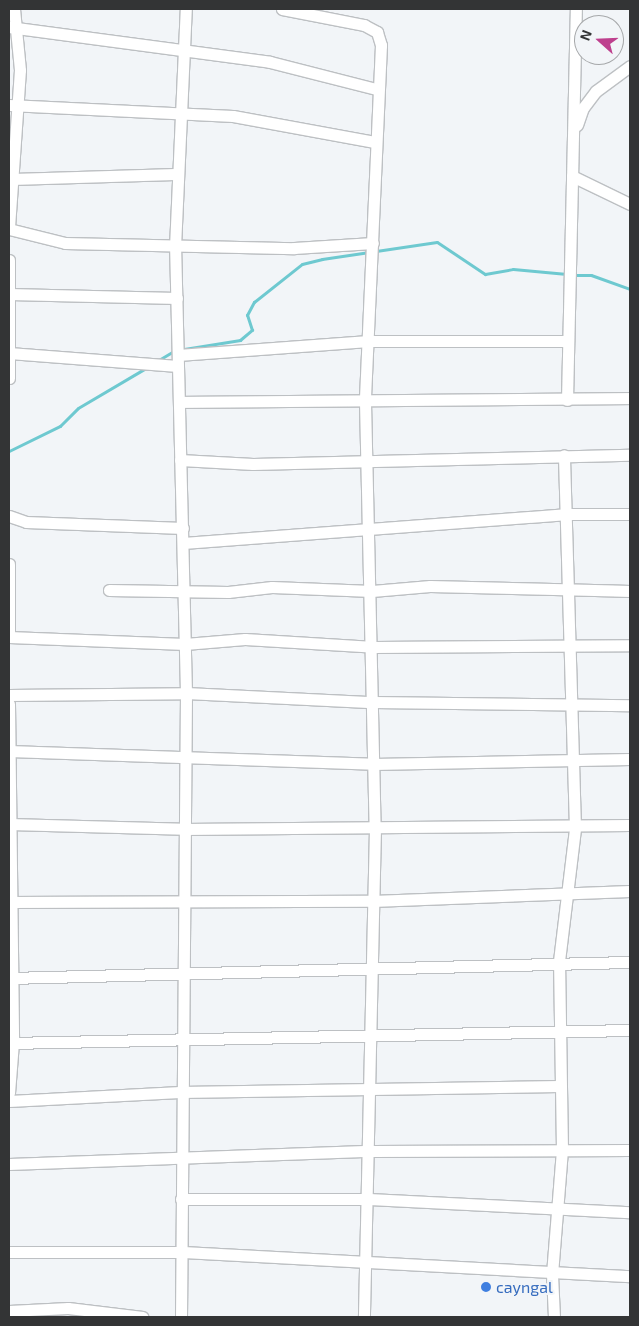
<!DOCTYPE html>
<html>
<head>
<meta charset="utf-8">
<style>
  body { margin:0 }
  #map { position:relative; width:639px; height:1326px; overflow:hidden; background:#f2f5f8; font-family:"Exo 2",sans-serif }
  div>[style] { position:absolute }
  .stream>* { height:3px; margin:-1.5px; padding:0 1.5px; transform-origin:1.5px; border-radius:1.5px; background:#6ec9d0 }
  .roads { filter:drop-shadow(1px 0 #bdc0c3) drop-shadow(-1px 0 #bdc0c3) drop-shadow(0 1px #bdc0c3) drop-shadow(0 -1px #bdc0c3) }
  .minor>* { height:11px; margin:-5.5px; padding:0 5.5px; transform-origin:5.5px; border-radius:5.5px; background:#fff }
  .dots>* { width:14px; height:14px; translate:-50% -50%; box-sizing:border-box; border:2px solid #f2f5f8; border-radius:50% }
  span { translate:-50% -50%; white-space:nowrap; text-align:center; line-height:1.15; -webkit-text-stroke:4px #f2f5f8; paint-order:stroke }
  .shop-label { font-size:16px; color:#366cbe }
  .left { translate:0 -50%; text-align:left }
  .frame { position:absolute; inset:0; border:10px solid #333435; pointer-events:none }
  .north { position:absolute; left:574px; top:15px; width:50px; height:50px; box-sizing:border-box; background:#f2f5f8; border:1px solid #a6a8aa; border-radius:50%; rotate:290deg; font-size:14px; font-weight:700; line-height:20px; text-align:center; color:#333435 }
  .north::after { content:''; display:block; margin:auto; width:18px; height:22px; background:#be408e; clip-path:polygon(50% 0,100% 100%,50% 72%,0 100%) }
</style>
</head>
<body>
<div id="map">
  <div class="stream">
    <div style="left:573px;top:275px;width:18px"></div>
    <div style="left:591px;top:275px;width:41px;rotate:19.7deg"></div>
    <div style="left:184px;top:349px;width:57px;rotate:-9.1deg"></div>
    <div style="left:240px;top:340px;width:16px;rotate:-40deg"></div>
    <div style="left:252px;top:330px;width:16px;rotate:-108deg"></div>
    <div style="left:247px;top:315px;width:15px;rotate:-62deg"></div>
    <div style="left:254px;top:302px;width:61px;rotate:-38.4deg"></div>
    <div style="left:302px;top:264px;width:21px;rotate:-14deg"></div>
    <div style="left:322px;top:259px;width:116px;rotate:-8.4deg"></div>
    <div style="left:437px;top:242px;width:58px;rotate:33.7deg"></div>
    <div style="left:485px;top:274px;width:28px;rotate:-10deg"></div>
    <div style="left:513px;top:269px;width:54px;rotate:5.3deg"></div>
    <div style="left:157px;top:361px;width:21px;rotate:-31deg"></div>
    <div style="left:9px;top:451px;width:57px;rotate:-26.1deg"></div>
    <div style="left:60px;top:426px;width:25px;rotate:-45deg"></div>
    <div style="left:78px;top:408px;width:79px;rotate:-30.5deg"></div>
  </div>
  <div class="roads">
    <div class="minor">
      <div style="left:282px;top:9px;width:84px;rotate:11deg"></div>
      <div style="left:364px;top:25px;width:15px;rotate:28deg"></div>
      <div style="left:377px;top:32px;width:14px;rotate:73deg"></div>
      <div style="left:381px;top:45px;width:357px;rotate:92.6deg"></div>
      <div style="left:365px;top:402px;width:426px;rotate:88.7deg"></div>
      <div style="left:375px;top:828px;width:489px;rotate:91.3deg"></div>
      <div style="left:9px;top:27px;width:263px;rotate:7.6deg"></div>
      <div style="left:270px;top:62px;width:109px;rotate:14.3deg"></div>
      <div style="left:9px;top:105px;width:224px;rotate:2.8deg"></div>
      <div style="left:233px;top:116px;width:144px;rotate:10.4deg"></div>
      <div style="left:577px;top:125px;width:18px;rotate:-71deg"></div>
      <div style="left:583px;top:108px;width:21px;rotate:-53deg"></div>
      <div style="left:596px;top:91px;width:42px;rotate:-36.3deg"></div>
      <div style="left:572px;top:176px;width:64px;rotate:25.8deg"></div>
      <div style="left:9px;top:179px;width:169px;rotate:-1.7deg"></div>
      <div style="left:9px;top:227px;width:157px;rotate:-86deg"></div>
      <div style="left:20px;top:70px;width:61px;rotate:-95.6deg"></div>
      <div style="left:9px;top:229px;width:58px;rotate:14deg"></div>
      <div style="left:65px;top:243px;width:229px;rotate:1.3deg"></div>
      <div style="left:294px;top:248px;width:79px;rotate:-3.6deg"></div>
      <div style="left:9px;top:260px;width:118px;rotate:90deg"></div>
      <div style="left:9px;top:294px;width:168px;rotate:1.4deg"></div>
      <div style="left:9px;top:353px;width:169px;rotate:4.4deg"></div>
      <div style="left:178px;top:355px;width:191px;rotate:-4.2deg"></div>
      <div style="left:368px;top:341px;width:200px"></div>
      <div style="left:567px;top:400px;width:391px;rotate:-88.7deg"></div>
      <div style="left:179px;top:402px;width:451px;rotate:-0.5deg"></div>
      <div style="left:180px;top:460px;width:73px;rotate:3.1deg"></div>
      <div style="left:253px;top:464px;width:377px;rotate:-1.4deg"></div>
      <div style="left:9px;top:516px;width:18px;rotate:19deg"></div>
      <div style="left:26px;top:522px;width:157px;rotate:2.2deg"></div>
      <div style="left:183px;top:543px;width:386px;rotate:-4.3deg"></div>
      <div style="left:568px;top:514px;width:62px"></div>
      <div style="left:9px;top:564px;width:71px;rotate:90deg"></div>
      <div style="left:109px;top:590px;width:119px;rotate:1deg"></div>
      <div style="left:228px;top:592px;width:44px;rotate:-6.5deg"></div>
      <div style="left:272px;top:587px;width:100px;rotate:2.3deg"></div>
      <div style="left:372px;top:591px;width:58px;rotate:-4.9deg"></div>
      <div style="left:430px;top:586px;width:200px;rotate:1.4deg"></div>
      <div style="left:9px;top:637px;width:176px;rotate:2.3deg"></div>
      <div style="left:185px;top:644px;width:60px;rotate:-4.8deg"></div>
      <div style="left:245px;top:639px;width:129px;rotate:3.5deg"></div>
      <div style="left:374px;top:647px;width:256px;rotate:-0.4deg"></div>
      <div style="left:9px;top:695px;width:177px;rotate:-0.6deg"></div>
      <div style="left:186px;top:693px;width:187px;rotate:2.8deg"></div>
      <div style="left:373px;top:702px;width:257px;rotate:0.7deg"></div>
      <div style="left:9px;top:704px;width:338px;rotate:89.3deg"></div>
      <div style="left:13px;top:1042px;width:51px;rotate:94.5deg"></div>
      <div style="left:9px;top:751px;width:364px;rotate:2deg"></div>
      <div style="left:373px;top:764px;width:257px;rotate:-1.1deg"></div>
      <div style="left:9px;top:824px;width:174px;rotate:1.6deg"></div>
      <div style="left:183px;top:829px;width:447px;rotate:-0.5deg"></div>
      <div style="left:9px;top:902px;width:363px;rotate:-0.2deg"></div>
      <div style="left:372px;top:901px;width:258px;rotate:-2.2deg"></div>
      <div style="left:9px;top:978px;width:621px;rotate:-1.48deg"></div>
      <div style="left:9px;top:1043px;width:621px;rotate:-1.2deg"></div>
      <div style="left:9px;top:1101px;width:171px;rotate:-3deg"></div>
      <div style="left:180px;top:1092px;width:379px;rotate:-0.9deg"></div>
      <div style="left:9px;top:1164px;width:362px;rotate:-2.1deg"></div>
      <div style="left:371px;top:1151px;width:259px;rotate:-0.2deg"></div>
      <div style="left:181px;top:1199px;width:188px"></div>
      <div style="left:369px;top:1199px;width:261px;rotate:2.9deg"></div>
      <div style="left:9px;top:1252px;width:174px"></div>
      <div style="left:183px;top:1252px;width:448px;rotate:3.1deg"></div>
      <div style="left:9px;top:1311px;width:59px;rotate:-2.9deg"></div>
      <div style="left:68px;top:1308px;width:75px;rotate:6.9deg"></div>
      <div style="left:181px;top:1317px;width:624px;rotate:-89.54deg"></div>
      <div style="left:186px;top:693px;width:446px;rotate:-91.4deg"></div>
      <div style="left:175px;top:247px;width:238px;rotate:-87.4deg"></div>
      <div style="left:554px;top:1317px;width:43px;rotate:-92.7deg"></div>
      <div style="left:552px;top:1274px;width:124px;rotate:-85.4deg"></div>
      <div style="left:562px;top:1150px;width:189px;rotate:-90.9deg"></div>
      <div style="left:559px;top:961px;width:134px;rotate:-83.1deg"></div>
      <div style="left:575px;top:828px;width:373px;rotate:-91.7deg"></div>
    </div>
  </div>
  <div class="dots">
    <div style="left:486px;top:1287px;background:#3f7fe0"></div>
  </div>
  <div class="shop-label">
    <span class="left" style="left:496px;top:1287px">cayngal</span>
  </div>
  <div class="frame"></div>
  <div class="north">N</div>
</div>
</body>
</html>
